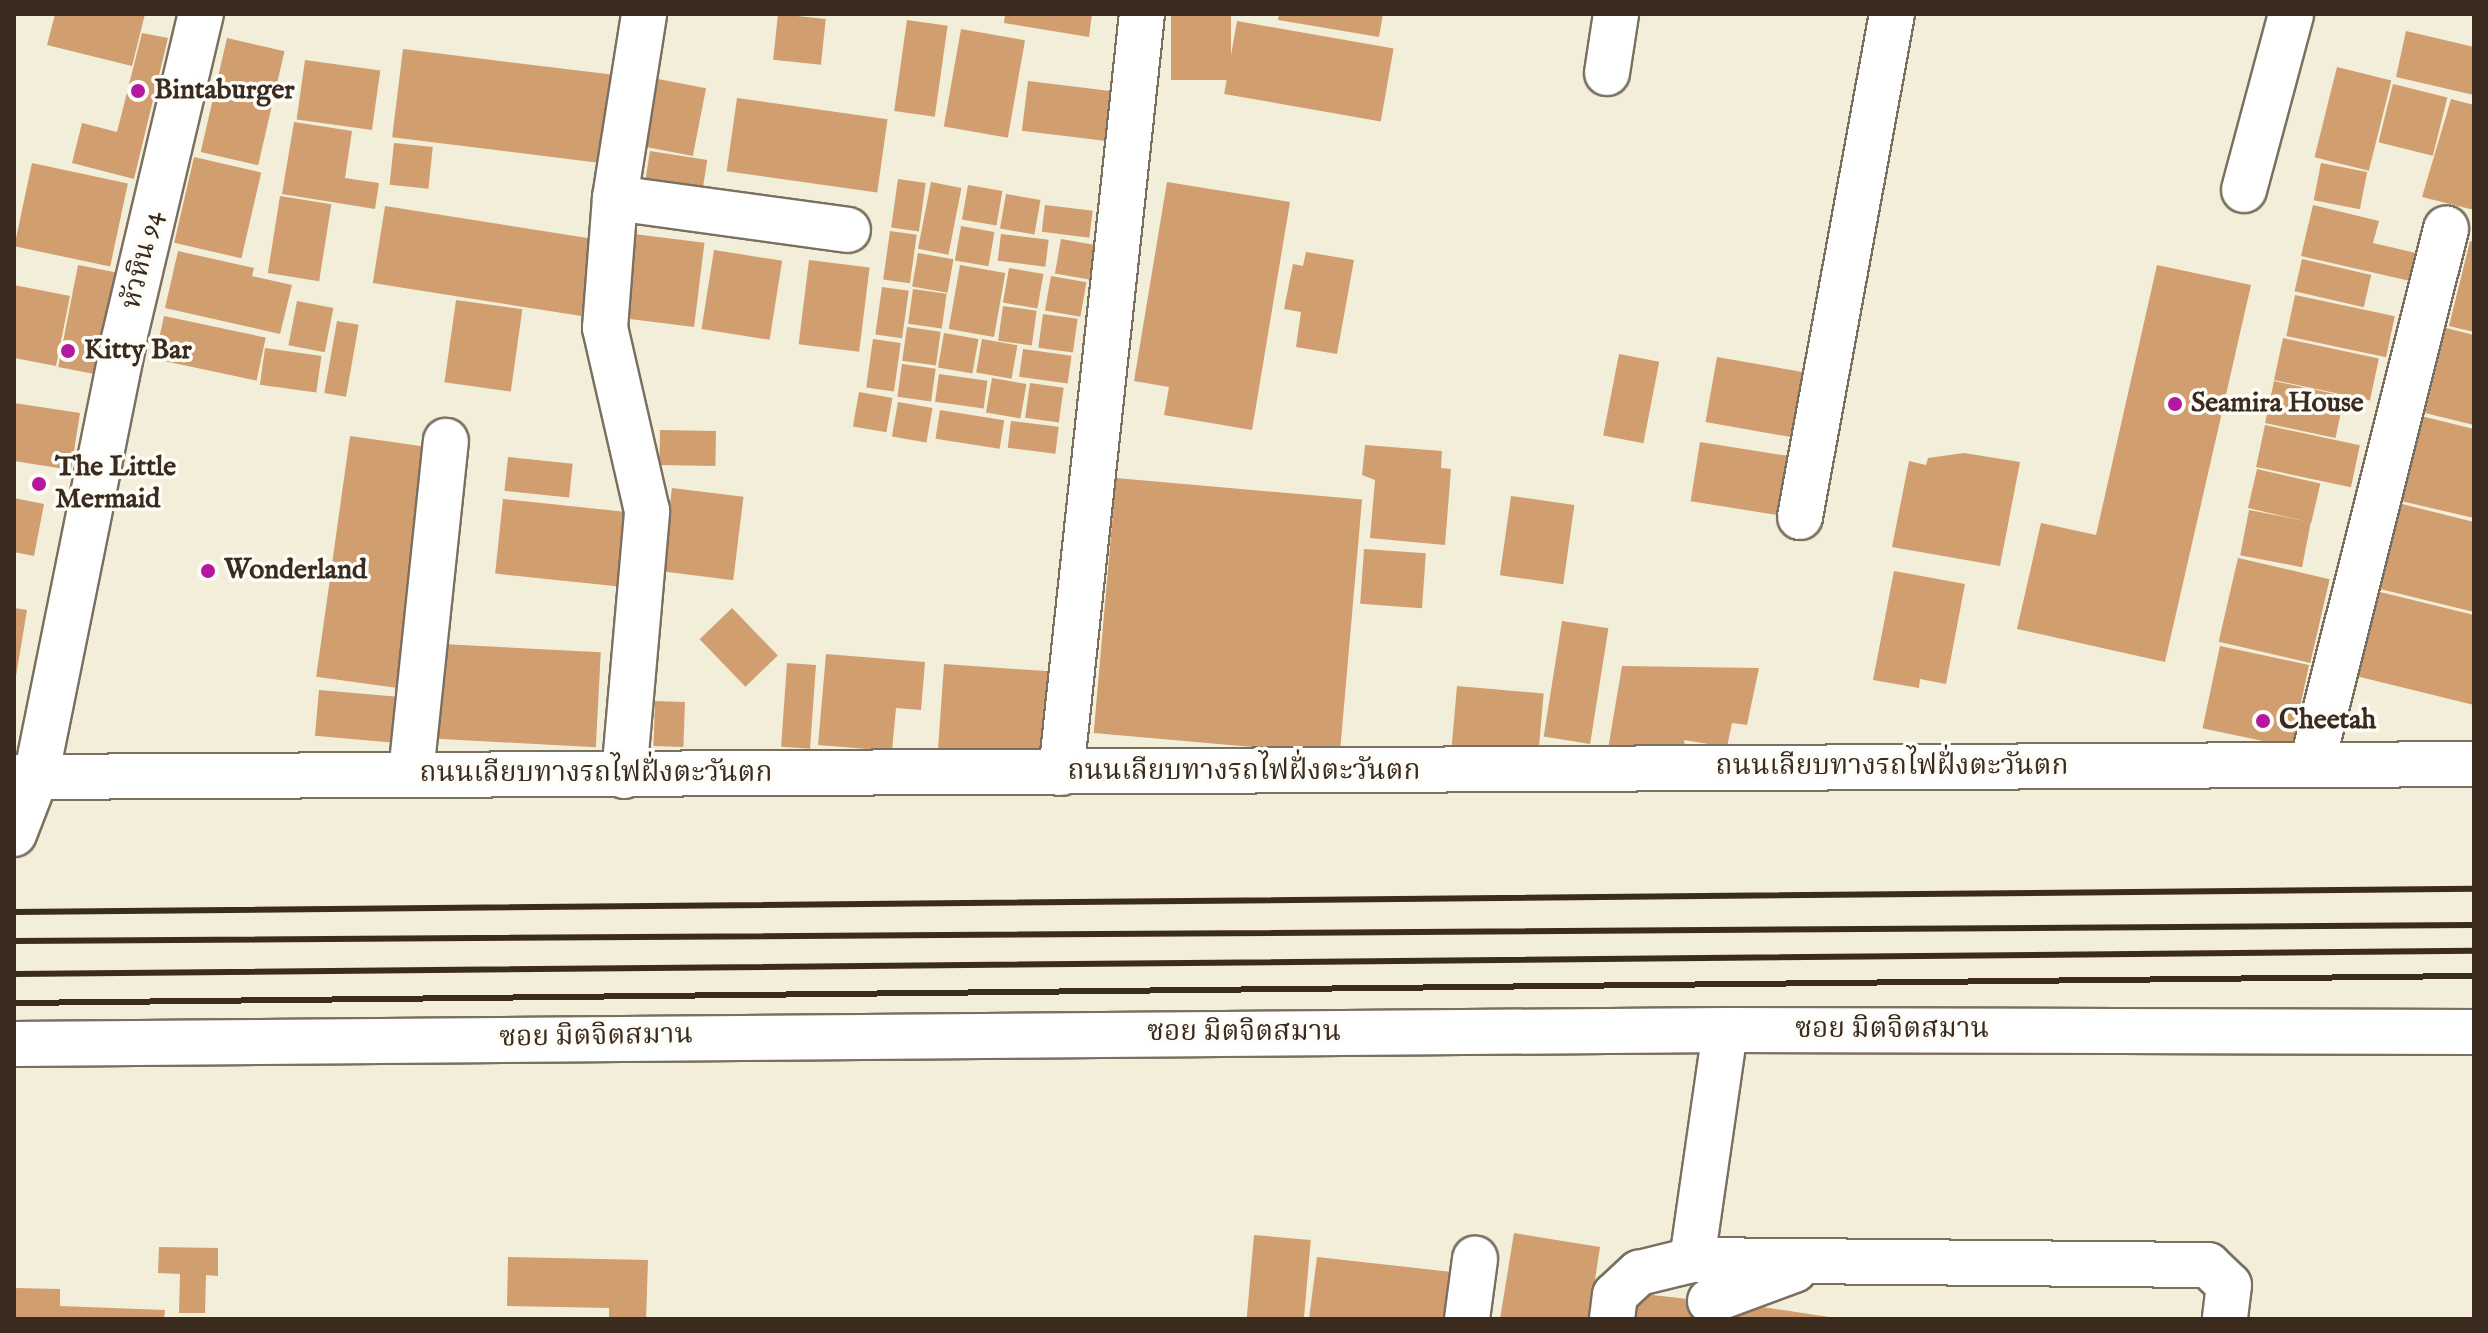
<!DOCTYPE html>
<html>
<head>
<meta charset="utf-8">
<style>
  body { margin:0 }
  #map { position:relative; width:2488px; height:1333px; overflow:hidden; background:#f2eeda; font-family:"IM FELL English","Noto Serif Thai",serif }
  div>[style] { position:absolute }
  .building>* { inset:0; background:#d19e70; transform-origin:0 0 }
  .roads { filter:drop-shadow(2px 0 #7b6f60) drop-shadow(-2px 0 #7b6f60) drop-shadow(0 2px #7b6f60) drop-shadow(0 -2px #7b6f60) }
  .minor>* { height:44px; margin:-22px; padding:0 22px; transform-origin:22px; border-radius:22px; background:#fff }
  .rail>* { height:6px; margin:-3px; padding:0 3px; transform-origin:3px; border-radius:3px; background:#3b2a1e }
  .dots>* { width:22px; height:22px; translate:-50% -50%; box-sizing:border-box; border:4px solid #fdfcf7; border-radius:50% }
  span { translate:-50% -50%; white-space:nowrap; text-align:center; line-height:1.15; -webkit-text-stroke:7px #fdfcf7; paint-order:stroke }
  .poi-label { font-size:28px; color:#3b2a1e; font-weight:700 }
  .left { translate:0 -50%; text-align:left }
  .street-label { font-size:28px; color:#3b2a1e }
  .frame { position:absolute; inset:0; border:16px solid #3b2a1e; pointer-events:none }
</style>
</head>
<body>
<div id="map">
  <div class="building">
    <div style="clip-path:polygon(55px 14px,145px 14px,132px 66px,47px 45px)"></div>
    <div style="left:778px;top:14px;width:48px;height:46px;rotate:6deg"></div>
    <div style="clip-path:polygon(1005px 14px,1092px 14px,1089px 37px,1004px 23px)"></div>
    <div style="left:1171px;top:14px;width:60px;height:66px"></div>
    <div style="clip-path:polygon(1279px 14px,1383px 14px,1379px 37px,1278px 20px)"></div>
    <div style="left:907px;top:20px;width:41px;height:92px;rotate:8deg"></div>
    <div style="left:1237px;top:21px;width:159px;height:74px;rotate:10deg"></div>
    <div style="left:961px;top:29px;width:65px;height:99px;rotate:10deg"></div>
    <div style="clip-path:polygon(2406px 31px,2474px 47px,2474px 95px,2396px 77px)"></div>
    <div style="clip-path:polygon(142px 33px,168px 38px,134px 179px,72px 163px,82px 123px,117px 132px)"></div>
    <div style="left:227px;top:38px;width:59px;height:117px;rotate:13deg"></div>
    <div style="left:403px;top:49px;width:218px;height:89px;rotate:7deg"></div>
    <div style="left:305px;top:60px;width:76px;height:60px;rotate:8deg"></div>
    <div style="left:2337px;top:67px;width:56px;height:93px;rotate:14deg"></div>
    <div style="left:653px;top:78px;width:54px;height:69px;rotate:11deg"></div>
    <div style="left:1028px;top:81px;width:85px;height:50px;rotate:7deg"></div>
    <div style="left:2393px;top:84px;width:56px;height:60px;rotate:14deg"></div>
    <div style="left:737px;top:98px;width:152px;height:74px;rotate:8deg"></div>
    <div style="clip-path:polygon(2451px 99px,2474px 105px,2474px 210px,2422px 197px)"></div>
    <div style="clip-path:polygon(294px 122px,352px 131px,345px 178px,379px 183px,375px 209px,282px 194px)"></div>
    <div style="left:394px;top:143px;width:39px;height:42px;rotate:6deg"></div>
    <div style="left:650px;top:151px;width:58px;height:28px;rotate:9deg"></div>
    <div style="left:194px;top:157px;width:69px;height:88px;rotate:13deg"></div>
    <div style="left:32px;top:163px;width:98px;height:85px;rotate:12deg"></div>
    <div style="left:2321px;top:163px;width:47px;height:38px;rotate:11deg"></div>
    <div style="left:898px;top:179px;width:28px;height:49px;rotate:8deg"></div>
    <div style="left:931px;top:182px;width:31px;height:68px;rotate:11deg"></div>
    <div style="clip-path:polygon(1167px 182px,1290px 202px,1252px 430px,1164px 415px,1169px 387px,1134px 381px)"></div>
    <div style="left:968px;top:185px;width:35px;height:35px;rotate:10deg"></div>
    <div style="left:1006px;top:194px;width:35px;height:35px;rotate:10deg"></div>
    <div style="left:280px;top:196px;width:52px;height:78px;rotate:9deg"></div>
    <div style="left:1045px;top:205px;width:48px;height:27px;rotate:7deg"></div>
    <div style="clip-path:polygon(2313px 205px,2379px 221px,2373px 243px,2416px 253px,2410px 281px,2301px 256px)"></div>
    <div style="left:385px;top:206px;width:216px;height:78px;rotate:9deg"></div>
    <div style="left:961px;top:226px;width:34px;height:35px;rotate:10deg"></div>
    <div style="left:890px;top:231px;width:27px;height:49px;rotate:8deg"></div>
    <div style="left:634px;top:234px;width:71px;height:85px;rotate:7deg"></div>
    <div style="left:1001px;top:234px;width:48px;height:27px;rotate:7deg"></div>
    <div style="left:1061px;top:239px;width:35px;height:35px;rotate:10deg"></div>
    <div style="clip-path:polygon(2470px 241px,2474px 242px,2474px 332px,2449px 326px)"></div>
    <div style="left:714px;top:250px;width:69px;height:80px;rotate:9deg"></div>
    <div style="clip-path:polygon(178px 251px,254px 268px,252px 276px,292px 285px,280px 334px,165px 308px)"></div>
    <div style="clip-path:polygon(1306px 252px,1354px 260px,1337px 354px,1296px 347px,1301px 312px,1284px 309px,1293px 264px,1303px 266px)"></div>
    <div style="left:918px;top:253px;width:36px;height:34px;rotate:10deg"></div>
    <div style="left:2302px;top:259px;width:71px;height:33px;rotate:13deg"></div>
    <div style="left:809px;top:260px;width:61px;height:85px;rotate:7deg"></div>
    <div style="left:78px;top:265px;width:38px;height:104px;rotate:11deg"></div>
    <div style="left:960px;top:265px;width:46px;height:65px;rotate:10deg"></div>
    <div style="clip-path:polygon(2157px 265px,2251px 285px,2165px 662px,2017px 629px,2041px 523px,2096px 535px)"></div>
    <div style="left:1009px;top:268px;width:35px;height:35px;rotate:10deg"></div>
    <div style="left:1051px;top:276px;width:36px;height:35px;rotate:10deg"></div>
    <div style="clip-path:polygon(14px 285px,70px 296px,56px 366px,14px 358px)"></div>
    <div style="left:882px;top:287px;width:27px;height:48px;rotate:8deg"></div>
    <div style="left:913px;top:289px;width:34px;height:35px;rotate:8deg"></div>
    <div style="left:2295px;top:295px;width:102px;height:42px;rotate:12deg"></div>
    <div style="left:456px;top:300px;width:67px;height:83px;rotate:8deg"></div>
    <div style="left:297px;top:301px;width:37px;height:45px;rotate:11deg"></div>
    <div style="left:1003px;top:306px;width:34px;height:35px;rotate:8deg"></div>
    <div style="left:1043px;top:314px;width:35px;height:34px;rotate:8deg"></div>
    <div style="left:164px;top:316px;width:104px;height:44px;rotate:12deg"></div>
    <div style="left:337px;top:321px;width:22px;height:73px;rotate:10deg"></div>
    <div style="left:907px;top:327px;width:34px;height:34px;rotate:8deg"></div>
    <div style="clip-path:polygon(2446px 328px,2474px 335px,2474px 425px,2425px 413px)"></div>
    <div style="left:944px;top:333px;width:35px;height:35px;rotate:10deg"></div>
    <div style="left:2283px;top:338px;width:98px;height:43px;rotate:12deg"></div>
    <div style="left:873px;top:339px;width:28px;height:49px;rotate:8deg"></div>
    <div style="left:982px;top:339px;width:36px;height:34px;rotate:10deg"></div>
    <div style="left:265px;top:348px;width:57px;height:37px;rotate:8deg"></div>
    <div style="left:1023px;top:349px;width:49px;height:28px;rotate:8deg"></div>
    <div style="left:1619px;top:354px;width:41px;height:83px;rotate:11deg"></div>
    <div style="left:1717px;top:357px;width:104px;height:66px;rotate:10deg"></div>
    <div style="left:902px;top:364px;width:34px;height:33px;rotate:8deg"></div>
    <div style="left:939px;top:374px;width:49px;height:28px;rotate:8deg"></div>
    <div style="left:992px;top:378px;width:35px;height:35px;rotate:10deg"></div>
    <div style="left:2274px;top:381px;width:72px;height:43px;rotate:12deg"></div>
    <div style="left:1030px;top:383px;width:34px;height:35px;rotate:8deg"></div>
    <div style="left:859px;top:392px;width:34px;height:35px;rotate:10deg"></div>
    <div style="left:898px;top:402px;width:35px;height:35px;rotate:10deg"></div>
    <div style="clip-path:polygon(14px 403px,80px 413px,71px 470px,14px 461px)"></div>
    <div style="left:940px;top:410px;width:65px;height:29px;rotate:9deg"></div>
    <div style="clip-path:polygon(2421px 416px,2474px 429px,2474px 518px,2401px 501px)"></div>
    <div style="left:1011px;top:421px;width:48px;height:27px;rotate:7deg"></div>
    <div style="left:2265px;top:425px;width:97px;height:43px;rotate:12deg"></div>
    <div style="left:660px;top:430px;width:56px;height:35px;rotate:1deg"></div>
    <div style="left:350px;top:436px;width:82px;height:243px;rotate:8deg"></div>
    <div style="left:1700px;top:442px;width:101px;height:60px;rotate:9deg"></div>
    <div style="clip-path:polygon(1365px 445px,1442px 451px,1441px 468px,1451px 469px,1445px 545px,1370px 538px,1375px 480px,1362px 475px)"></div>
    <div style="clip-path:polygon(1964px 453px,2020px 462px,2000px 566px,1892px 547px,1909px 461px,1926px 465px,1928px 458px)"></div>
    <div style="left:508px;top:457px;width:65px;height:34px;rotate:6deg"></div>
    <div style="left:2257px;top:469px;width:65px;height:40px;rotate:13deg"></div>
    <div style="left:1116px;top:478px;width:247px;height:256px;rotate:5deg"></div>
    <div style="left:672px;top:488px;width:72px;height:84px;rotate:7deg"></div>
    <div style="left:1511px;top:496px;width:64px;height:80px;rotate:8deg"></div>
    <div style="clip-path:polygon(14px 498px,44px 504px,34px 556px,14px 552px)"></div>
    <div style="left:503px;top:499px;width:127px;height:75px;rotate:6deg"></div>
    <div style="clip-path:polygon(2398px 503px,2474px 522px,2474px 612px,2376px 588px)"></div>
    <div style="left:2249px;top:510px;width:63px;height:46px;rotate:11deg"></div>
    <div style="left:1364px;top:549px;width:62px;height:55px;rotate:4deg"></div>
    <div style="left:2238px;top:558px;width:94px;height:86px;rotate:13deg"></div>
    <div style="clip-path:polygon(1894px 571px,1965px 584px,1946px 684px,1920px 679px,1919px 688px,1873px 680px)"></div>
    <div style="clip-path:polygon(2376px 591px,2474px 615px,2474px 705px,2356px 676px)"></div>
    <div style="clip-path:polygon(14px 608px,27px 610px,16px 676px,14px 676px)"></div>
    <div style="left:732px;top:608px;width:66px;height:45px;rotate:46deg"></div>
    <div style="left:1562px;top:621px;width:47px;height:117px;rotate:9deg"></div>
    <div style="left:442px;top:644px;width:159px;height:95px;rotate:3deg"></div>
    <div style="left:2220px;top:646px;width:91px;height:84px;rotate:12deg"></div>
    <div style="clip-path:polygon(826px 654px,925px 662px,921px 710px,896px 708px,892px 751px,818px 745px)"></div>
    <div style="left:787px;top:663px;width:29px;height:84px;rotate:4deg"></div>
    <div style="left:944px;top:664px;width:109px;height:86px;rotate:4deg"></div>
    <div style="clip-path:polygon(1622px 666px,1759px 668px,1747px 725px,1732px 723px,1727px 747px,1684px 740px,1685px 748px,1608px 749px)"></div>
    <div style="left:1457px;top:686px;width:87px;height:59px;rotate:5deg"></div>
    <div style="left:319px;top:690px;width:76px;height:46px;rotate:5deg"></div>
    <div style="left:655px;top:701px;width:30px;height:45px;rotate:2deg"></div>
    <div style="clip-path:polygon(1514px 1233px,1600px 1247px,1589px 1319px,1500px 1319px)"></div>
    <div style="left:1254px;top:1235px;width:57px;height:84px;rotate:5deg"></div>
    <div style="clip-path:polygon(159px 1247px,218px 1248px,218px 1276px,206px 1275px,205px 1313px,179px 1313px,180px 1274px,158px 1273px)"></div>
    <div style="clip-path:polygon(508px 1257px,648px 1260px,646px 1319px,609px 1319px,609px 1308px,507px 1306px)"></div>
    <div style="clip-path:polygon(1317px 1257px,1452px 1272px,1447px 1319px,1309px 1319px)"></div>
    <div style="clip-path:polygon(16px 1288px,60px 1289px,60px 1306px,165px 1310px,164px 1319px,15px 1319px)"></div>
    <div style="clip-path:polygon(1634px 1293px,1769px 1308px,1842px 1319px,1631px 1319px)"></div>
  </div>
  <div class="roads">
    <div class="minor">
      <div style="left:1607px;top:73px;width:60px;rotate:-81.3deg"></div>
      <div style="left:2244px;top:190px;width:182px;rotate:-75deg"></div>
      <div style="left:615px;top:198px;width:235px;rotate:7.8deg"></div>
      <div style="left:1800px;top:517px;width:511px;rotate:-79.64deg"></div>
      <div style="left:2312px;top:764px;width:552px;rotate:-75.94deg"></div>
      <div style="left:411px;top:773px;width:334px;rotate:-84deg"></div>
      <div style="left:1061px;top:773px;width:763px;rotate:-83.91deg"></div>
      <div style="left:624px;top:776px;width:266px;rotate:-85deg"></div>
      <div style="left:647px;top:511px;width:188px;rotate:-102.9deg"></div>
      <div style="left:605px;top:328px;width:130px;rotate:-85.6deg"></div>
      <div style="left:615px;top:198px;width:186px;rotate:-81deg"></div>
      <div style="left:14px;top:777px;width:2460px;rotate:-0.3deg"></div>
      <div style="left:14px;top:834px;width:61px;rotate:-68.9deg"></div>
      <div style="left:36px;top:777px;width:447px;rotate:-78.6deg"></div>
      <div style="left:124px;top:339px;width:334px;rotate:-76.7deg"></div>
      <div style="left:14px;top:1044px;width:1711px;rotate:-0.47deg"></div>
      <div style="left:1725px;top:1030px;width:749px;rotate:0.15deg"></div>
      <div style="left:1692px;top:1260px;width:232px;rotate:-81.8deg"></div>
      <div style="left:1710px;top:1301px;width:90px;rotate:-20.3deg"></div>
      <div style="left:1467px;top:1319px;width:61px;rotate:-82.4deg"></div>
      <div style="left:1612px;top:1319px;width:24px;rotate:-83deg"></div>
      <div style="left:1615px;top:1295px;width:33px;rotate:-43deg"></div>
      <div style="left:1639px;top:1273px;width:55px;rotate:-13.8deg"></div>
      <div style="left:1692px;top:1260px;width:516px;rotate:0.56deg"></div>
      <div style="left:2208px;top:1265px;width:29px;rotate:44deg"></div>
      <div style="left:2229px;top:1285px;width:34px;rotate:97deg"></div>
    </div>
  </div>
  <div class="rail">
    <div style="left:14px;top:912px;width:2460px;rotate:-0.54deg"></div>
    <div style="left:14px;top:941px;width:2460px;rotate:-0.37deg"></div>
    <div style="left:14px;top:974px;width:2460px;rotate:-0.54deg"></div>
    <div style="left:14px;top:1003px;width:2460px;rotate:-0.63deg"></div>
  </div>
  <div class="dots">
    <div style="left:138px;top:91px;background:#b5179e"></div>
    <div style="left:68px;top:351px;background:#b5179e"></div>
    <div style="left:2175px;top:404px;background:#b5179e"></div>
    <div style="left:39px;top:484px;background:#b5179e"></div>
    <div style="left:208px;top:571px;background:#b5179e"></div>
    <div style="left:2263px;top:721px;background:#b5179e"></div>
  </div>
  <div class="poi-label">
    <span class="left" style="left:154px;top:91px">Bintaburger</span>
    <span class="left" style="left:84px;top:351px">Kitty Bar</span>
    <span class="left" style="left:2191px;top:404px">Seamira House</span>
    <span class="left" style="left:55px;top:484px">The Little<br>Mermaid</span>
    <span class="left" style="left:224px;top:571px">Wonderland</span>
    <span class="left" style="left:2279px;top:721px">Cheetah</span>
  </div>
  <div class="street-label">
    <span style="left:143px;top:260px;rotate:-77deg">หัวหิน 94</span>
    <span style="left:1892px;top:767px">ถนนเลียบทางรถไฟฝั่งตะวันตก</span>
    <span style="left:1244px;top:772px">ถนนเลียบทางรถไฟฝั่งตะวันตก</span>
    <span style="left:596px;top:774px">ถนนเลียบทางรถไฟฝั่งตะวันตก</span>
    <span style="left:1892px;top:1030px">ซอย มิตจิตสมาน</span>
    <span style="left:1244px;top:1033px">ซอย มิตจิตสมาน</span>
    <span style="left:596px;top:1037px;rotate:-1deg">ซอย มิตจิตสมาน</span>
  </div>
  <div class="frame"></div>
</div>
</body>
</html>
